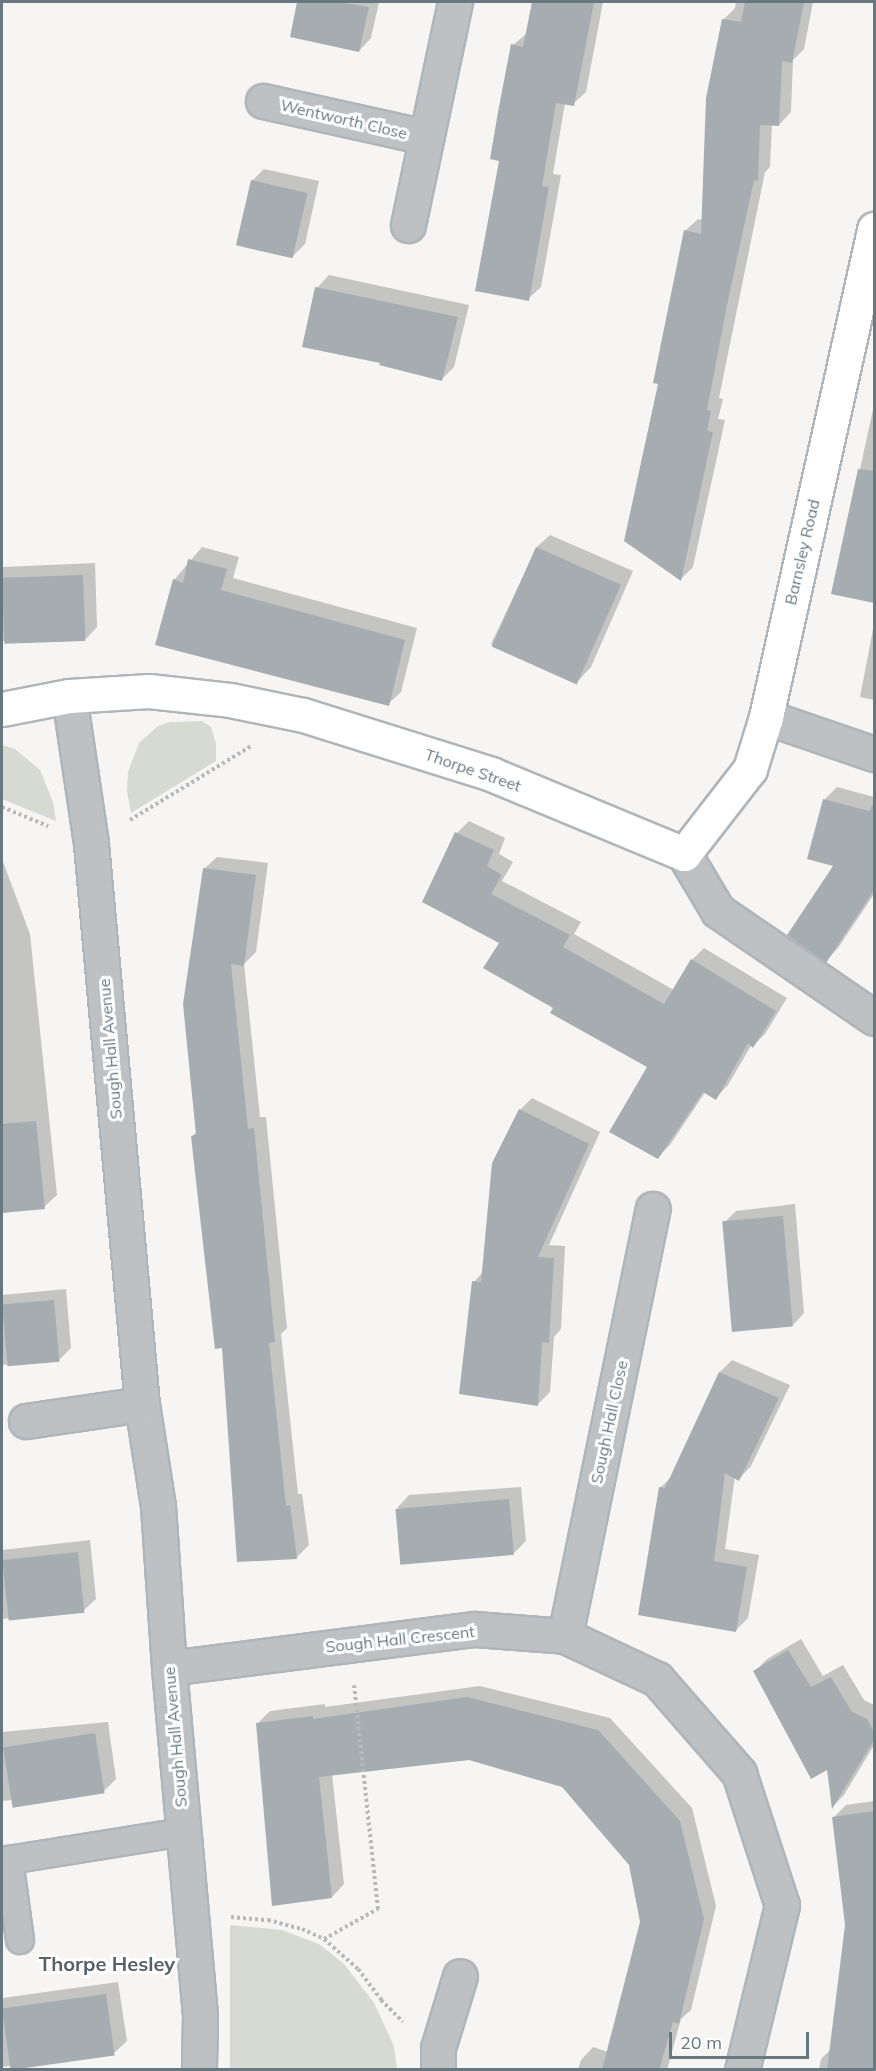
<!DOCTYPE html>
<html>
<head>
<meta charset="utf-8">
<style>
  body { margin:0 }
  #map { position:relative; width:876px; height:2071px; overflow:hidden; background:#f6f5f3; font-family:Mulish,sans-serif }
  div>[style] { position:absolute }
  .green>* { inset:0; background:#d6dad2 }
  .shadow>* { inset:0; background:#0003 }
  .building>* { inset:0; background:#a5adb1; transform-origin:0 0 }
  .path>* { height:4px; margin-top:-2px; transform-origin:0; background:repeating-linear-gradient(90deg,#b7babc 0 3px,transparent 0 6px) }
  .roads { filter:drop-shadow(2px 0 #afb5b9) drop-shadow(-2px 0 #afb5b9) drop-shadow(0 2px #afb5b9) drop-shadow(0 -2px #afb5b9) }
  .service>* { height:26px; margin:-13px; padding:0 13px; transform-origin:13px; border-radius:13px; background:#bdc1c4 }
  .minor>* { height:33px; margin:-16.5px; padding:0 16.5px; transform-origin:16.5px; border-radius:16.5px; background:#bdc1c4 }
  .tertiary>* { height:33px; margin:-16.5px; padding:0 16.5px; transform-origin:16.5px; border-radius:16.5px; background:#bdc1c4 }
  .secondary>* { height:33px; margin:-16.5px; padding:0 16.5px; transform-origin:16.5px; border-radius:16.5px; background:#fff }
  span { translate:-50% -50%; white-space:nowrap; text-align:center; line-height:1.15; -webkit-text-stroke:6px #fff; paint-order:stroke }
  .street-label { font-size:16px; color:#677881 }
  .quarter-label { font-size:20px; color:#556067; font-weight:700 }
  .frame { position:absolute; inset:0; border:3px solid #677881; pointer-events:none }
  .scale { position:absolute; left:669px; top:2032px; width:140px; height:27px; box-sizing:border-box; border:3px solid #677881; border-top:0; padding-left:8px; font-size:18px; line-height:21px; white-space:nowrap; color:#677881; -webkit-text-stroke:4px #fff; paint-order:stroke }
</style>
</head>
<body>
<div id="map">
  <div class="green">
    <div style="clip-path:polygon(202px 721px,211px 727px,216px 744px,216px 761px,131px 813px,127px 791px,128px 772px,139px 743px,158px 726px,170px 722px)"></div>
    <div style="clip-path:polygon(2px 745px,15px 749px,40px 770px,53px 802px,56px 821px,2px 799px)"></div>
    <div style="clip-path:polygon(230px 1925px,282px 1930px,319px 1944px,344px 1964px,374px 2003px,394px 2046px,397px 2069px,230px 2069px)"></div>
  </div>
  <div class="shadow">
    <div style="clip-path:polygon(298px 2px,379px 2px,371px 38px,359px 51px,291px 36px)"></div>
    <div style="clip-path:polygon(533px 2px,603px 2px,586px 92px,573px 104px,565px 103px,553px 174px,561px 175px,541px 287px,528px 299px,501px 159px,513px 45px,527px 33px)"></div>
    <div style="clip-path:polygon(736px 2px,813px 2px,804px 49px,793px 60px,791px 112px,779px 125px,772px 124px,770px 167px,765px 172px,719px 398px,723px 399px,718px 419px,725px 420px,693px 567px,681px 579px,660px 383px,685px 231px,698px 219px,703px 220px,723px 20px,735px 8px)"></div>
    <div style="clip-path:polygon(264px 169px,319px 181px,305px 244px,293px 256px,252px 181px)"></div>
    <div style="clip-path:polygon(329px 275px,469px 305px,454px 367px,442px 379px,382px 362px,317px 288px)"></div>
    <div style="clip-path:polygon(874px 405px,874px 602px,833px 593px)"></div>
    <div style="clip-path:polygon(550px 535px,633px 571px,591px 667px,579px 680px,491px 644px,537px 547px)"></div>
    <div style="clip-path:polygon(202px 547px,239px 557px,233px 578px,417px 628px,401px 692px,388px 704px,174px 580px)"></div>
    <div style="clip-path:polygon(95px 563px,97px 627px,85px 640px,2px 641px,2px 567px)"></div>
    <div style="clip-path:polygon(874px 624px,874px 700px,860px 697px)"></div>
    <div style="clip-path:polygon(837px 787px,874px 797px,874px 894px,838px 948px,826px 961px,835px 865px,809px 858px,825px 799px)"></div>
    <div style="clip-path:polygon(469px 821px,505px 838px,499px 854px,513px 862px,502px 881px,581px 922px,574px 934px,674px 990px,692px 960px,704px 948px,787px 998px,765px 1034px,753px 1046px,752px 1044px,728px 1085px,716px 1098px,706px 1091px,670px 1145px,657px 1158px,649px 1066px,501px 942px,457px 833px)"></div>
    <div style="clip-path:polygon(217px 857px,268px 863px,256px 952px,244px 964px,260px 1117px,266px 1117px,287px 1328px,281px 1334px,298px 1494px,302px 1494px,309px 1545px,296px 1558px,224px 1346px,192px 1136px,197px 1132px,204px 869px)"></div>
    <div style="clip-path:polygon(2px 859px,30px 934px,57px 1195px,44px 1207px,2px 1212px)"></div>
    <div style="clip-path:polygon(532px 1098px,600px 1132px,549px 1245px,565px 1246px,561px 1329px,554px 1337px,550px 1392px,538px 1404px,474px 1282px,483px 1272px,520px 1110px)"></div>
    <div style="clip-path:polygon(795px 1204px,804px 1313px,792px 1326px,724px 1223px,736px 1211px)"></div>
    <div style="clip-path:polygon(66px 1289px,71px 1348px,58px 1361px,2px 1365px,2px 1295px)"></div>
    <div style="clip-path:polygon(732px 1360px,790px 1385px,751px 1466px,739px 1479px,735px 1476px,725px 1549px,759px 1555px,748px 1618px,735px 1631px,660px 1488px,673px 1475px,720px 1372px)"></div>
    <div style="clip-path:polygon(521px 1487px,526px 1541px,514px 1553px,397px 1508px,409px 1495px)"></div>
    <div style="clip-path:polygon(90px 1540px,96px 1599px,83px 1611px,2px 1619px,2px 1550px)"></div>
    <div style="clip-path:polygon(801px 1639px,823px 1676px,843px 1665px,864px 1700px,874px 1705px,874px 1745px,844px 1795px,833px 1806px,828px 1768px,755px 1671px,767px 1659px)"></div>
    <div style="clip-path:polygon(480px 1686px,610px 1718px,692px 1808px,716px 1906px,691px 2010px,681px 2019px,667px 2070px,578px 2070px,581px 2060px,593px 2047px,608px 2052px,642px 1922px,630px 1864px,563px 1785px,469px 1759px,332px 1774px,344px 1884px,332px 1897px,257px 1724px,270px 1711px,325px 1704px,325px 1707px)"></div>
    <div style="clip-path:polygon(108px 1722px,116px 1779px,103px 1792px,2px 1801px,2px 1732px)"></div>
    <div style="clip-path:polygon(874px 1801px,874px 2070px,819px 2070px,821px 2059px,831px 2049px,847px 1925px,834px 1817px,846px 1805px)"></div>
    <div style="clip-path:polygon(118px 1982px,127px 2041px,114px 2053px,2px 2067px,2px 1998px)"></div>
  </div>
  <div class="building">
    <div style="clip-path:polygon(297px 2px,339px 2px,369px 7px,359px 52px,290px 37px)"></div>
    <div style="clip-path:polygon(532px 2px,594px 2px,574px 106px,556px 103px,542px 186px,549px 187px,529px 301px,475px 291px,499px 161px,490px 159px,498px 112px,511px 44px,523px 47px)"></div>
    <div style="clip-path:polygon(745px 2px,804px 2px,792px 63px,782px 61px,779px 126px,760px 125px,758px 181px,754px 180px,727px 305px,707px 410px,711px 411px,707px 431px,713px 432px,681px 581px,624px 541px,658px 384px,653px 383px,684px 230px,701px 234px,706px 98px,722px 19px,741px 22px)"></div>
    <div style="left:251px;top:180px;width:58px;height:67px;rotate:13deg"></div>
    <div style="clip-path:polygon(315px 287px,458px 317px,442px 381px,379px 365px,380px 363px,302px 347px)"></div>
    <div style="clip-path:polygon(858px 469px,874px 471px,874px 603px,831px 594px)"></div>
    <div style="left:536px;top:547px;width:93px;height:109px;rotate:24deg"></div>
    <div style="clip-path:polygon(188px 559px,227px 569px,221px 590px,405px 640px,389px 706px,155px 645px,173px 579px,183px 583px)"></div>
    <div style="left:83px;top:575px;width:66px;height:81px;rotate:88deg"></div>
    <div style="clip-path:polygon(823px 799px,869px 811px,874px 803px,874px 890px,826px 963px,787px 935px,833px 866px,807px 859px)"></div>
    <div style="clip-path:polygon(455px 832px,494px 850px,487px 866px,502px 875px,491px 894px,570px 935px,563px 947px,664px 1004px,691px 959px,776px 1011px,753px 1048px,748px 1043px,716px 1100px,703px 1092px,658px 1159px,609px 1132px,647px 1067px,550px 1013px,553px 1008px,483px 968px,499px 943px,422px 902px)"></div>
    <div style="clip-path:polygon(203px 868px,256px 875px,244px 966px,231px 964px,248px 1129px,254px 1128px,263px 1219px,275px 1342px,269px 1343px,286px 1506px,290px 1505px,297px 1559px,237px 1562px,222px 1348px,215px 1349px,201px 1226px,191px 1136px,196px 1135px,183px 1004px)"></div>
    <div style="clip-path:polygon(519px 1109px,589px 1144px,538px 1257px,554px 1258px,549px 1343px,542px 1342px,538px 1406px,459px 1394px,472px 1281px,481px 1282px,492px 1163px)"></div>
    <div style="clip-path:polygon(36px 1121px,45px 1209px,2px 1213px,2px 1124px)"></div>
    <div style="left:783px;top:1216px;width:111px;height:61px;rotate:85deg"></div>
    <div style="left:54px;top:1300px;width:62px;height:52px;rotate:85deg"></div>
    <div style="clip-path:polygon(719px 1372px,779px 1398px,739px 1481px,725px 1473px,714px 1561px,747px 1567px,736px 1632px,638px 1615px,659px 1487px,665px 1488px)"></div>
    <div style="left:509px;top:1499px;width:56px;height:114px;rotate:85deg"></div>
    <div style="left:78px;top:1552px;width:61px;height:76px;rotate:84deg"></div>
    <div style="clip-path:polygon(788px 1650px,811px 1687px,831px 1677px,852px 1712px,867px 1719px,874px 1732px,874px 1740px,832px 1809px,827px 1770px,811px 1779px,753px 1671px)"></div>
    <div style="clip-path:polygon(467px 1697px,598px 1730px,680px 1821px,704px 1919px,679px 2024px,673px 2022px,659px 2070px,602px 2070px,640px 1922px,629px 1865px,562px 1787px,469px 1760px,319px 1777px,332px 1898px,272px 1906px,256px 1723px,313px 1716px,313px 1719px)"></div>
    <div style="left:95px;top:1733px;width:61px;height:93px;rotate:81deg"></div>
    <div style="clip-path:polygon(874px 1811px,874px 2070px,827px 2070px,845px 1925px,832px 1817px)"></div>
    <div style="left:106px;top:1994px;width:62px;height:105px;rotate:82deg"></div>
  </div>
  <div class="path">
    <div style="left:2px;top:807px;width:50px;rotate:22.4deg"></div>
    <div style="left:130px;top:820px;width:142px;rotate:-31.4deg"></div>
    <div style="left:231px;top:1917px;width:37px;rotate:5deg"></div>
    <div style="left:268px;top:1920px;width:35px;rotate:15deg"></div>
    <div style="left:302px;top:1929px;width:24px;rotate:24deg"></div>
    <div style="left:324px;top:1939px;width:45px;rotate:41.4deg"></div>
    <div style="left:358px;top:1969px;width:39px;rotate:53deg"></div>
    <div style="left:381px;top:2000px;width:31px;rotate:45deg"></div>
    <div style="left:324px;top:1939px;width:62px;rotate:-29.1deg"></div>
    <div style="left:378px;top:1909px;width:225px;rotate:-96.1deg"></div>
  </div>
  <div class="roads">
    <div class="service">
      <div style="left:20px;top:1940px;width:81px;rotate:-97.8deg"></div>
      <div style="left:9px;top:1860px;width:177px;rotate:-9.1deg"></div>
    </div>
    <div class="minor">
      <div style="left:263px;top:101px;width:167px;rotate:12.5deg"></div>
      <div style="left:408px;top:225px;width:228px;rotate:-78.1deg"></div>
      <div style="left:69px;top:696px;width:150px;rotate:81.5deg"></div>
      <div style="left:91px;top:844px;width:562px;rotate:84.8deg"></div>
      <div style="left:142px;top:1404px;width:103px;rotate:81.1deg"></div>
      <div style="left:158px;top:1506px;width:162px;rotate:86.1deg"></div>
      <div style="left:169px;top:1668px;width:349px;rotate:84.9deg"></div>
      <div style="left:200px;top:2016px;width:54px;rotate:91.1deg"></div>
      <div style="left:766px;top:717px;width:114px;rotate:18.9deg"></div>
      <div style="left:26px;top:1421px;width:117px;rotate:-8.3deg"></div>
      <div style="left:565px;top:1636px;width:436px;rotate:-78.4deg"></div>
      <div style="left:169px;top:1668px;width:308px;rotate:-7.3deg"></div>
      <div style="left:475px;top:1629px;width:90px;rotate:4.4deg"></div>
      <div style="left:565px;top:1636px;width:102px;rotate:25.1deg"></div>
      <div style="left:657px;top:1679px;width:125px;rotate:48.9deg"></div>
      <div style="left:739px;top:1773px;width:139px;rotate:72deg"></div>
      <div style="left:782px;top:1905px;width:170px;rotate:103.6deg"></div>
      <div style="left:438px;top:2070px;width:22px;rotate:-90deg"></div>
      <div style="left:438px;top:2048px;width:75px;rotate:-73deg"></div>
    </div>
    <div class="tertiary">
      <div style="left:684px;top:854px;width:66px;rotate:59.2deg"></div>
      <div style="left:718px;top:911px;width:189px;rotate:34.4deg"></div>
    </div>
    <div class="secondary">
      <div style="left:2px;top:709px;width:68px;rotate:-11deg"></div>
      <div style="left:69px;top:696px;width:80px;rotate:-3.6deg"></div>
      <div style="left:149px;top:691px;width:81px;rotate:6.3deg"></div>
      <div style="left:230px;top:700px;width:75px;rotate:11.6deg"></div>
      <div style="left:303px;top:715px;width:197px;rotate:17.4deg"></div>
      <div style="left:491px;top:774px;width:209px;rotate:22.5deg"></div>
      <div style="left:684px;top:854px;width:108px;rotate:-52.2deg"></div>
      <div style="left:750px;top:769px;width:54px;rotate:-72.9deg"></div>
      <div style="left:766px;top:717px;width:500px;rotate:-77.5deg"></div>
    </div>
  </div>
  <div class="street-label">
    <span style="left:344px;top:119px;rotate:13deg">Wentworth Close</span>
    <span style="left:802px;top:552px;rotate:-77deg">Barnsley Road</span>
    <span style="left:473px;top:770px;rotate:19deg">Thorpe Street</span>
    <span style="left:110px;top:1049px;rotate:-95deg">Sough Hall Avenue</span>
    <span style="left:609px;top:1422px;rotate:-78deg">Sough Hall Close</span>
    <span style="left:400px;top:1639px;rotate:-6deg">Sough Hall Crescent</span>
    <span style="left:175px;top:1737px;rotate:-95deg">Sough Hall Avenue</span>
  </div>
  <div class="quarter-label">
    <span style="left:107px;top:1963px">Thorpe Hesley</span>
  </div>
  <div class="frame"></div>
  <div class="scale">20 m</div>
</div>
</body>
</html>
